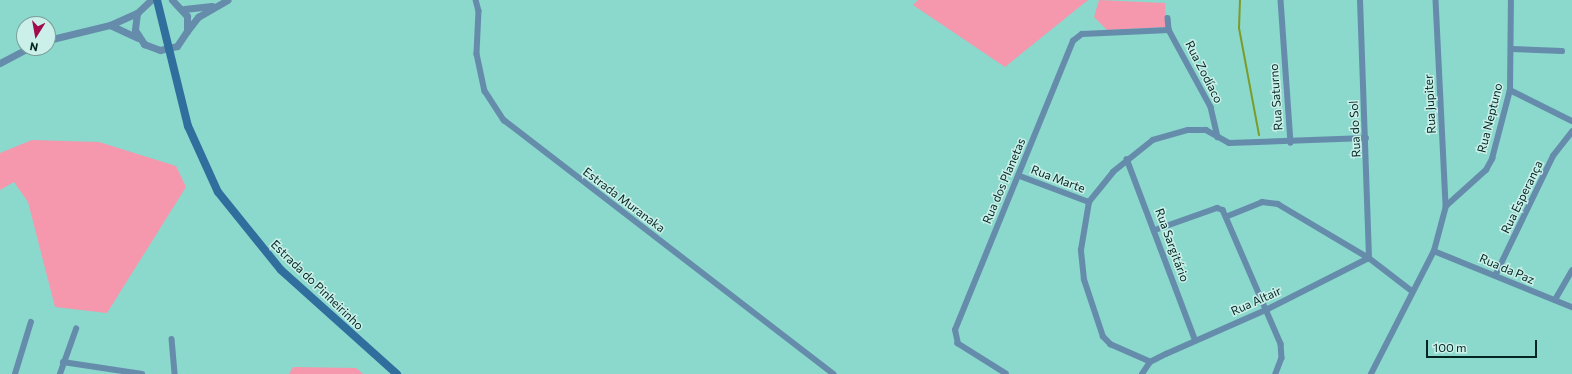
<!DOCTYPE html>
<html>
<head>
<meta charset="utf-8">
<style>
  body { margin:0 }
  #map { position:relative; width:1572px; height:374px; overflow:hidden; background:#8bd8cc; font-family:Commissioner,sans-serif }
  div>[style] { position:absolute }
  .green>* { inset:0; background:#f598ae }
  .stream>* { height:2px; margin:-1px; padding:0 1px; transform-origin:1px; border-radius:1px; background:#7c9c29 }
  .minor>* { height:5.5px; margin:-2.75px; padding:0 2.75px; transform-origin:2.75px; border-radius:2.75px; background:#668cac }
  .tertiary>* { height:7px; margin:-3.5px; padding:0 3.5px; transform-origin:3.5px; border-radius:3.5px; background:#668cac }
  .secondary>* { height:8px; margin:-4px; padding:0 4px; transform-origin:4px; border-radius:4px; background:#306e9d }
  span { translate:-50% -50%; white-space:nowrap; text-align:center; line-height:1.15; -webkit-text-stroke:3px #cbf0ea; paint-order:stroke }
  .street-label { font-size:12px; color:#042622 }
  .north { position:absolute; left:16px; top:16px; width:40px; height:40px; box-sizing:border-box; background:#cbf0ea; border:1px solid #7b9f9a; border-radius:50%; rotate:191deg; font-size:11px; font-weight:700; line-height:16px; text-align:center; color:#042622 }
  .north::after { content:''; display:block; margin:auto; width:14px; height:18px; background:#a20c4c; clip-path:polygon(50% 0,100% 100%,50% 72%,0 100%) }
  .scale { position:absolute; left:1426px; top:340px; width:111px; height:18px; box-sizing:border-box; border:2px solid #042622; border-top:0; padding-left:5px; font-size:12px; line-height:14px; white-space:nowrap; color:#042622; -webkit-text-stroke:3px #cbf0ea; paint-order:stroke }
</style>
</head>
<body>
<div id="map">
  <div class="green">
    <div style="clip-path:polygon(918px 0,1088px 0,1005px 67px,913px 5px)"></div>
    <div style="clip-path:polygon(1099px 0,1165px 3px,1166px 27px,1107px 30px,1094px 17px)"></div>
    <div style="clip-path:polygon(32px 140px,99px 142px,176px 166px,186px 187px,107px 313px,55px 307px,28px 202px,14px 182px,0 190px,0 153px)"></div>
    <div style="clip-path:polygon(293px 367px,356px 368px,363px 374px,289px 374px)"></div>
  </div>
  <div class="stream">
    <div style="left:1240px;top:0;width:28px;rotate:92deg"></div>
    <div style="left:1239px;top:28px;width:109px;rotate:79.4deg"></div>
  </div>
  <div class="minor">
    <div style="left:476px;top:0;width:11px;rotate:75deg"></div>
    <div style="left:479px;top:11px;width:43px;rotate:92.7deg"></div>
    <div style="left:477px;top:54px;width:38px;rotate:78deg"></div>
    <div style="left:485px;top:91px;width:35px;rotate:57deg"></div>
    <div style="left:504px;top:120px;width:416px;rotate:37.6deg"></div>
    <div style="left:1281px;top:0;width:143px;rotate:86deg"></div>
    <div style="left:1436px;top:0;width:206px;rotate:87.2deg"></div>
    <div style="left:1168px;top:18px;width:12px;rotate:85deg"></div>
    <div style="left:1169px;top:30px;width:88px;rotate:61.4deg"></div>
    <div style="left:1211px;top:107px;width:31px;rotate:77deg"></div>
    <div style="left:1512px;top:49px;width:50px;rotate:2.3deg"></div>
    <div style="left:1510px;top:90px;width:69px;rotate:26.6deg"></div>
    <div style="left:1127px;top:159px;width:192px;rotate:69.3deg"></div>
    <div style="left:1020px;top:176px;width:74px;rotate:20.6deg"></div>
    <div style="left:1228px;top:216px;width:37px;rotate:-22deg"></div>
    <div style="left:1262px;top:202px;width:16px;rotate:7deg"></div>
    <div style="left:1278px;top:204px;width:106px;rotate:30.7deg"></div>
    <div style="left:1369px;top:258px;width:54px;rotate:37.5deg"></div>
    <div style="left:1155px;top:230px;width:66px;rotate:-19.5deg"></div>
    <div style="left:1217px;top:208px;width:6px;rotate:18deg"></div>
    <div style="left:1223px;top:210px;width:146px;rotate:66.6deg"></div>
    <div style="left:1281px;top:344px;width:14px;rotate:86deg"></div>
    <div style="left:1282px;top:358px;width:17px;rotate:111deg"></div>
    <div style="left:1434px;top:251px;width:149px;rotate:22.1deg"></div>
    <div style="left:1496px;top:274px;width:131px;rotate:-64.2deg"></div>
    <div style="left:1553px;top:156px;width:31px;rotate:-52deg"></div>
    <div style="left:1555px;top:300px;width:34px;rotate:-60deg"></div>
    <div style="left:172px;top:339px;width:35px;rotate:85deg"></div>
    <div style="left:63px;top:362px;width:80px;rotate:8.6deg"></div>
    <div style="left:1150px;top:362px;width:43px;rotate:-156.4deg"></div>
    <div style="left:1111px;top:345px;width:11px;rotate:-135deg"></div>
    <div style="left:1103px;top:337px;width:60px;rotate:-108.4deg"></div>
    <div style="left:1084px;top:280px;width:30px;rotate:-96deg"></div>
    <div style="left:1081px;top:250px;width:49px;rotate:-80.5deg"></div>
    <div style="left:1089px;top:202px;width:38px;rotate:-51deg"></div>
    <div style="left:1113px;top:172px;width:51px;rotate:-38.7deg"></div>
    <div style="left:1153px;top:140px;width:36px;rotate:-16deg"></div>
    <div style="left:1188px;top:130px;width:18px"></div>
    <div style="left:1206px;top:130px;width:26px;rotate:29deg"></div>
    <div style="left:1229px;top:143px;width:137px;rotate:-2.1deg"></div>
    <div style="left:15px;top:374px;width:54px;rotate:-72.9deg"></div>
    <div style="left:60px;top:374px;width:48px;rotate:-70.4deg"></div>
    <div style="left:1006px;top:374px;width:57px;rotate:-148deg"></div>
    <div style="left:958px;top:344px;width:14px;rotate:-102deg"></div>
    <div style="left:955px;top:330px;width:312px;rotate:-67.8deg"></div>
    <div style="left:1073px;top:41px;width:11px;rotate:-38deg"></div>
    <div style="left:1082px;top:34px;width:87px;rotate:-2.6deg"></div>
    <div style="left:1142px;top:374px;width:14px;rotate:-56deg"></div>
    <div style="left:1150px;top:362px;width:18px;rotate:-27deg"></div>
    <div style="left:1166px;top:354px;width:111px;rotate:-23.8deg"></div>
    <div style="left:1268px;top:309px;width:113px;rotate:-26.8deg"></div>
    <div style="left:1369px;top:258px;width:258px;rotate:-92deg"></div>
    <div style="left:1371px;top:374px;width:138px;rotate:-62.9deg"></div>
    <div style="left:1434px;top:251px;width:47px;rotate:-75.1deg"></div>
    <div style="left:1446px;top:206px;width:54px;rotate:-42deg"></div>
    <div style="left:1486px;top:170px;width:13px;rotate:-61deg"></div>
    <div style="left:1492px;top:159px;width:71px;rotate:-75.4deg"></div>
    <div style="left:1510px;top:90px;width:90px;rotate:-89.4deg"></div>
  </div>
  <div class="tertiary">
    <div style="left:151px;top:0;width:19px;rotate:137deg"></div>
    <div style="left:137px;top:13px;width:17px;rotate:97deg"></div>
    <div style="left:135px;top:30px;width:17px;rotate:57deg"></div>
    <div style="left:144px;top:44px;width:17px;rotate:21deg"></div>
    <div style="left:160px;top:50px;width:17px;rotate:-13deg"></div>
    <div style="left:177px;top:46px;width:18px;rotate:-56deg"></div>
    <div style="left:187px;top:31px;width:15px;rotate:-90deg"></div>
    <div style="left:187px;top:16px;width:22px;rotate:-133deg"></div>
    <div style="left:184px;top:9px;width:28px;rotate:-6deg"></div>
    <div style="left:110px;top:25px;width:31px;rotate:25deg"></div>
    <div style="left:187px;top:31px;width:18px;rotate:-52deg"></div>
    <div style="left:198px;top:17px;width:34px;rotate:-30deg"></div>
    <div style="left:48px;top:40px;width:64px;rotate:-13.6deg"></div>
    <div style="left:110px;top:25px;width:30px;rotate:-24deg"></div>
    <div style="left:0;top:63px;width:32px;rotate:-28deg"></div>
  </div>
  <div class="secondary">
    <div style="left:157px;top:0;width:130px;rotate:76.2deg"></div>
    <div style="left:188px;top:126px;width:72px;rotate:65.6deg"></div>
    <div style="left:218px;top:192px;width:100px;rotate:51.1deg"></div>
    <div style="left:281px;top:270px;width:156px;rotate:41.9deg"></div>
  </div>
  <div class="street-label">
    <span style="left:1204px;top:72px;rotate:63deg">Rua Zodíaco</span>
    <span style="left:1276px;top:97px;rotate:-94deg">Rua Saturno</span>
    <span style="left:1430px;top:104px;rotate:-93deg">Rua Jupiter</span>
    <span style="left:1490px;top:118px;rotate:-76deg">Rua Neptuno</span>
    <span style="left:1355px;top:129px;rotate:-93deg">Rua do Sol</span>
    <span style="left:1058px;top:179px;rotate:21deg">Rua Marte</span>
    <span style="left:1004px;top:181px;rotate:-67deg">Rua dos Planetas</span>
    <span style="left:1522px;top:197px;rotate:-64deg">Rua Esperança</span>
    <span style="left:624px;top:200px;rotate:37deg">Estrada Muranaka</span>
    <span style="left:1172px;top:245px;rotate:70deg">Rua Sargitário</span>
    <span style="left:1507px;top:269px;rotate:23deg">Rua da Paz</span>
    <span style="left:317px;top:285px;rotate:44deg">Estrada do Pinheirinho</span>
    <span style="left:1256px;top:301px;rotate:-24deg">Rua Altair</span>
  </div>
  <div class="north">N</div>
  <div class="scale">100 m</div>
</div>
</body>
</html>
